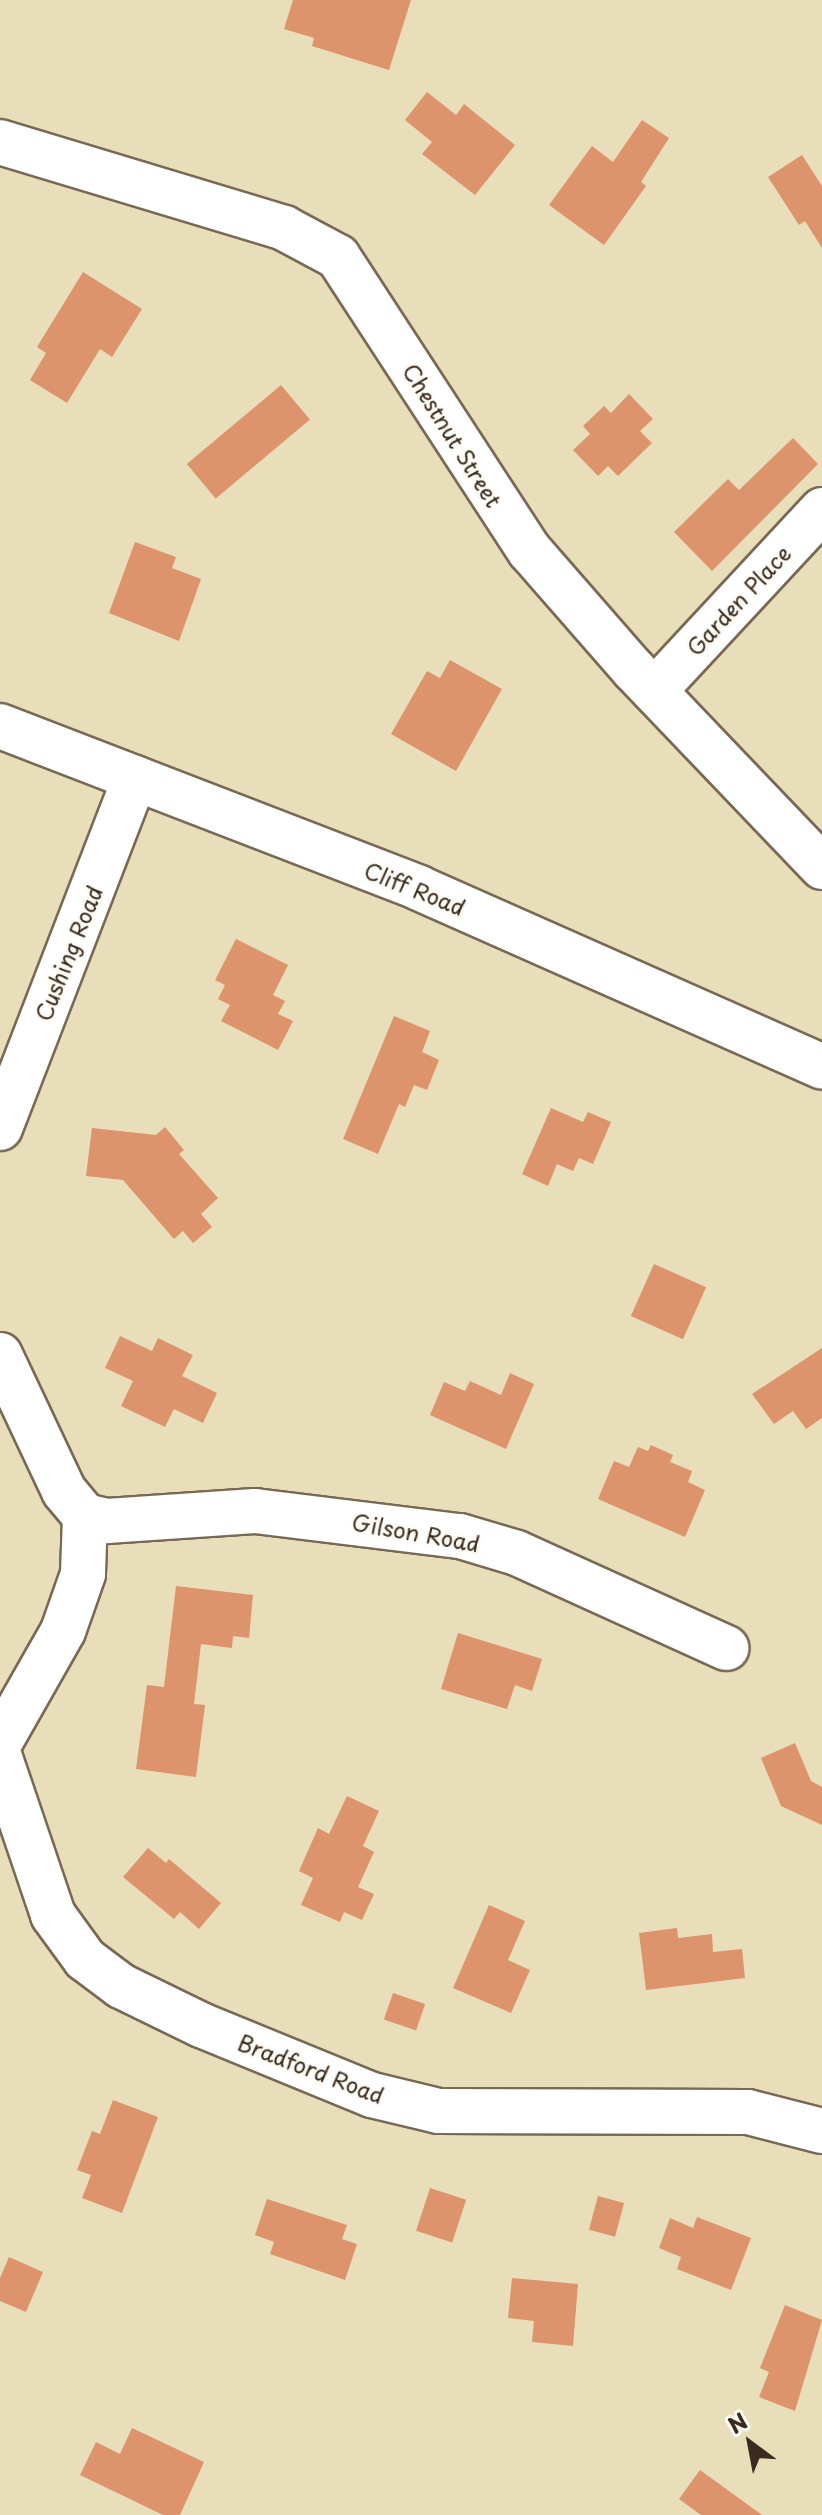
<!DOCTYPE html>
<html>
<head>
<meta charset="utf-8">
<style>
  body { margin:0 }
  #map { position:relative; width:822px; height:2515px; overflow:hidden; background:#e8deba; font-family:"Playpen Sans",sans-serif }
  div>[style] { position:absolute }
  .building>* { inset:0; background:#dd936b; transform-origin:0 0 }
  .roads { filter:drop-shadow(2px 0 #786955) drop-shadow(-2px 0 #786955) drop-shadow(0 2px #786955) drop-shadow(0 -2px #786955) }
  .minor>* { height:44px; margin:-22px; padding:0 22px; transform-origin:22px; border-radius:22px; background:#fff }
  span { translate:-50% -50%; white-space:nowrap; text-align:center; line-height:1.15; -webkit-text-stroke:6px #fdfcf7; paint-order:stroke }
  .street-label { font-size:22px; color:#3b2a1e }
  .north { position:absolute; left:710px; top:2403px; width:80px; height:80px; -webkit-text-stroke:6px #fdfcf7; paint-order:stroke; rotate:328deg; font-size:22px; font-weight:700; line-height:32px; text-align:center; color:#3b2a1e }
  .north::after { content:''; display:block; margin:auto; width:28px; height:36px; background:#3b2a1e; clip-path:polygon(50% 0,100% 100%,50% 72%,0 100%) }
</style>
</head>
<body>
<div id="map">
  <div class="building">
    <div style="clip-path:polygon(293px 0,411px 0,389px 70px,312px 46px,314px 38px,284px 29px)"></div>
    <div style="clip-path:polygon(427px 92px,456px 115px,464px 104px,515px 145px,475px 195px,422px 154px,432px 142px,405px 120px)"></div>
    <div style="clip-path:polygon(642px 120px,669px 138px,641px 182px,646px 186px,604px 245px,549px 205px,592px 146px,613px 162px)"></div>
    <div style="clip-path:polygon(802px 155px,822px 186px,822px 248px,805px 221px,799px 225px,768px 177px)"></div>
    <div style="clip-path:polygon(83px 272px,142px 309px,112px 357px,100px 349px,67px 403px,30px 380px,46px 353px,37px 347px)"></div>
    <div style="left:281px;top:385px;width:45px;height:123px;rotate:50deg"></div>
    <div style="clip-path:polygon(629px 394px,653px 419px,640px 431px,652px 443px,618px 476px,608px 466px,598px 476px,573px 450px,590px 434px,583px 426px,604px 406px,611px 413px)"></div>
    <div style="clip-path:polygon(793px 438px,818px 464px,712px 571px,674px 532px,728px 479px,739px 490px)"></div>
    <div style="clip-path:polygon(135px 542px,176px 557px,172px 568px,201px 579px,179px 641px,109px 613px)"></div>
    <div style="clip-path:polygon(450px 660px,502px 689px,456px 771px,391px 734px,427px 671px,440px 678px)"></div>
    <div style="clip-path:polygon(236px 939px,288px 965px,273px 995px,285px 1001px,278px 1014px,293px 1021px,278px 1050px,221px 1021px,230px 1005px,218px 999px,225px 985px,215px 980px)"></div>
    <div style="clip-path:polygon(394px 1016px,430px 1031px,422px 1052px,439px 1060px,427px 1090px,414px 1085px,405px 1107px,399px 1104px,378px 1154px,343px 1139px)"></div>
    <div style="clip-path:polygon(551px 1108px,583px 1122px,588px 1112px,611px 1122px,593px 1164px,579px 1158px,573px 1171px,557px 1164px,548px 1186px,522px 1174px)"></div>
    <div style="clip-path:polygon(165px 1127px,184px 1150px,179px 1154px,218px 1198px,201px 1214px,212px 1227px,193px 1243px,183px 1231px,174px 1239px,123px 1180px,86px 1176px,92px 1128px,156px 1135px)"></div>
    <div style="left:654px;top:1264px;width:57px;height:57px;rotate:24deg"></div>
    <div style="clip-path:polygon(120px 1336px,152px 1351px,158px 1338px,193px 1355px,182px 1376px,217px 1393px,203px 1423px,174px 1409px,165px 1427px,121px 1406px,133px 1381px,105px 1368px)"></div>
    <div style="clip-path:polygon(822px 1348px,822px 1418px,806px 1429px,793px 1411px,774px 1424px,752px 1394px)"></div>
    <div style="clip-path:polygon(510px 1373px,534px 1384px,506px 1449px,430px 1415px,444px 1382px,465px 1391px,470px 1381px,501px 1395px)"></div>
    <div style="clip-path:polygon(651px 1445px,673px 1455px,670px 1462px,692px 1471px,688px 1482px,705px 1490px,685px 1537px,598px 1499px,614px 1461px,629px 1467px,638px 1447px,648px 1451px)"></div>
    <div style="clip-path:polygon(176px 1586px,253px 1595px,249px 1638px,233px 1636px,232px 1648px,201px 1644px,194px 1704px,205px 1705px,196px 1777px,136px 1769px,147px 1685px,164px 1687px)"></div>
    <div style="clip-path:polygon(458px 1633px,542px 1659px,532px 1691px,515px 1685px,507px 1709px,441px 1689px)"></div>
    <div style="clip-path:polygon(795px 1743px,811px 1781px,822px 1787px,822px 1825px,781px 1806px,761px 1758px)"></div>
    <div style="clip-path:polygon(347px 1796px,379px 1811px,363px 1846px,374px 1852px,358px 1887px,374px 1894px,362px 1920px,344px 1912px,340px 1922px,301px 1905px,313px 1878px,299px 1871px,318px 1828px,329px 1834px)"></div>
    <div style="clip-path:polygon(148px 1848px,166px 1863px,169px 1859px,221px 1903px,199px 1929px,180px 1912px,174px 1919px,123px 1877px)"></div>
    <div style="clip-path:polygon(489px 1905px,525px 1921px,508px 1960px,530px 1970px,511px 2013px,453px 1988px)"></div>
    <div style="clip-path:polygon(677px 1928px,678px 1938px,712px 1934px,713px 1952px,742px 1949px,745px 1978px,646px 1990px,639px 1933px)"></div>
    <div style="left:393px;top:1993px;width:34px;height:28px;rotate:19deg"></div>
    <div style="clip-path:polygon(113px 2100px,158px 2117px,122px 2213px,82px 2198px,91px 2175px,77px 2170px,92px 2131px,100px 2134px)"></div>
    <div style="left:430px;top:2188px;width:38px;height:45px;rotate:18deg"></div>
    <div style="left:598px;top:2196px;width:27px;height:35px;rotate:15deg"></div>
    <div style="clip-path:polygon(267px 2199px,347px 2225px,342px 2239px,357px 2244px,345px 2280px,270px 2254px,274px 2242px,255px 2235px)"></div>
    <div style="clip-path:polygon(697px 2217px,751px 2238px,731px 2290px,677px 2269px,681px 2257px,659px 2248px,670px 2218px,693px 2228px)"></div>
    <div style="clip-path:polygon(9px 2257px,43px 2272px,26px 2312px,0 2301px,0 2278px)"></div>
    <div style="clip-path:polygon(512px 2278px,578px 2284px,573px 2346px,532px 2342px,534px 2321px,508px 2318px)"></div>
    <div style="clip-path:polygon(785px 2305px,822px 2320px,795px 2411px,759px 2397px,769px 2372px,760px 2368px)"></div>
    <div style="clip-path:polygon(132px 2428px,204px 2462px,180px 2515px,163px 2515px,80px 2475px,96px 2442px,120px 2454px)"></div>
    <div style="clip-path:polygon(700px 2470px,762px 2515px,701px 2515px,679px 2499px)"></div>
  </div>
  <div class="roads">
    <div class="minor">
      <div style="left:0;top:142px;width:297px;rotate:16.8deg"></div>
      <div style="left:284px;top:228px;width:61px;rotate:28.2deg"></div>
      <div style="left:338px;top:257px;width:351px;rotate:56.9deg"></div>
      <div style="left:530px;top:551px;width:157px;rotate:48.9deg"></div>
      <div style="left:633px;top:669px;width:274px;rotate:46.3deg"></div>
      <div style="left:654px;top:691px;width:247px;rotate:-47.1deg"></div>
      <div style="left:0;top:726px;width:449px;rotate:21.1deg"></div>
      <div style="left:419px;top:888px;width:441px;rotate:23.9deg"></div>
      <div style="left:0;top:1128px;width:375px;rotate:-68.9deg"></div>
      <div style="left:0;top:1355px;width:150px;rotate:64.8deg"></div>
      <div style="left:64px;top:1491px;width:33px;rotate:50deg"></div>
      <div style="left:85px;top:1516px;width:58px;rotate:92deg"></div>
      <div style="left:83px;top:1574px;width:60px;rotate:109.3deg"></div>
      <div style="left:63px;top:1631px;width:128px;rotate:119.6deg"></div>
      <div style="left:85px;top:1516px;width:23px;rotate:13deg"></div>
      <div style="left:107px;top:1521px;width:148px;rotate:-3.9deg"></div>
      <div style="left:255px;top:1511px;width:207px;rotate:7deg"></div>
      <div style="left:460px;top:1536px;width:59px;rotate:16.6deg"></div>
      <div style="left:517px;top:1553px;width:230px;rotate:24.4deg"></div>
      <div style="left:0;top:1758px;width:166px;rotate:71.3deg"></div>
      <div style="left:53px;top:1915px;width:54px;rotate:54deg"></div>
      <div style="left:85px;top:1959px;width:45px;rotate:36.9deg"></div>
      <div style="left:121px;top:1986px;width:89px;rotate:26deg"></div>
      <div style="left:201px;top:2025px;width:185px;rotate:22.3deg"></div>
      <div style="left:372px;top:2095px;width:68px;rotate:13.6deg"></div>
      <div style="left:438px;top:2111px;width:310px;rotate:0.2deg"></div>
      <div style="left:748px;top:2112px;width:76px;rotate:14.4deg"></div>
    </div>
  </div>
  <div class="street-label">
    <span style="left:453px;top:435px;rotate:58deg">Chestnut Street</span>
    <span style="left:738px;top:600px;rotate:-47deg">Garden Place</span>
    <span style="left:415px;top:888px;rotate:22deg">Cliff Road</span>
    <span style="left:68px;top:953px;rotate:-68deg">Cushing Road</span>
    <span style="left:416px;top:1532px;rotate:10deg">Gilson Road</span>
    <span style="left:311px;top:2068px;rotate:21deg">Bradford Road</span>
  </div>
  <div class="north">N</div>
</div>
</body>
</html>
